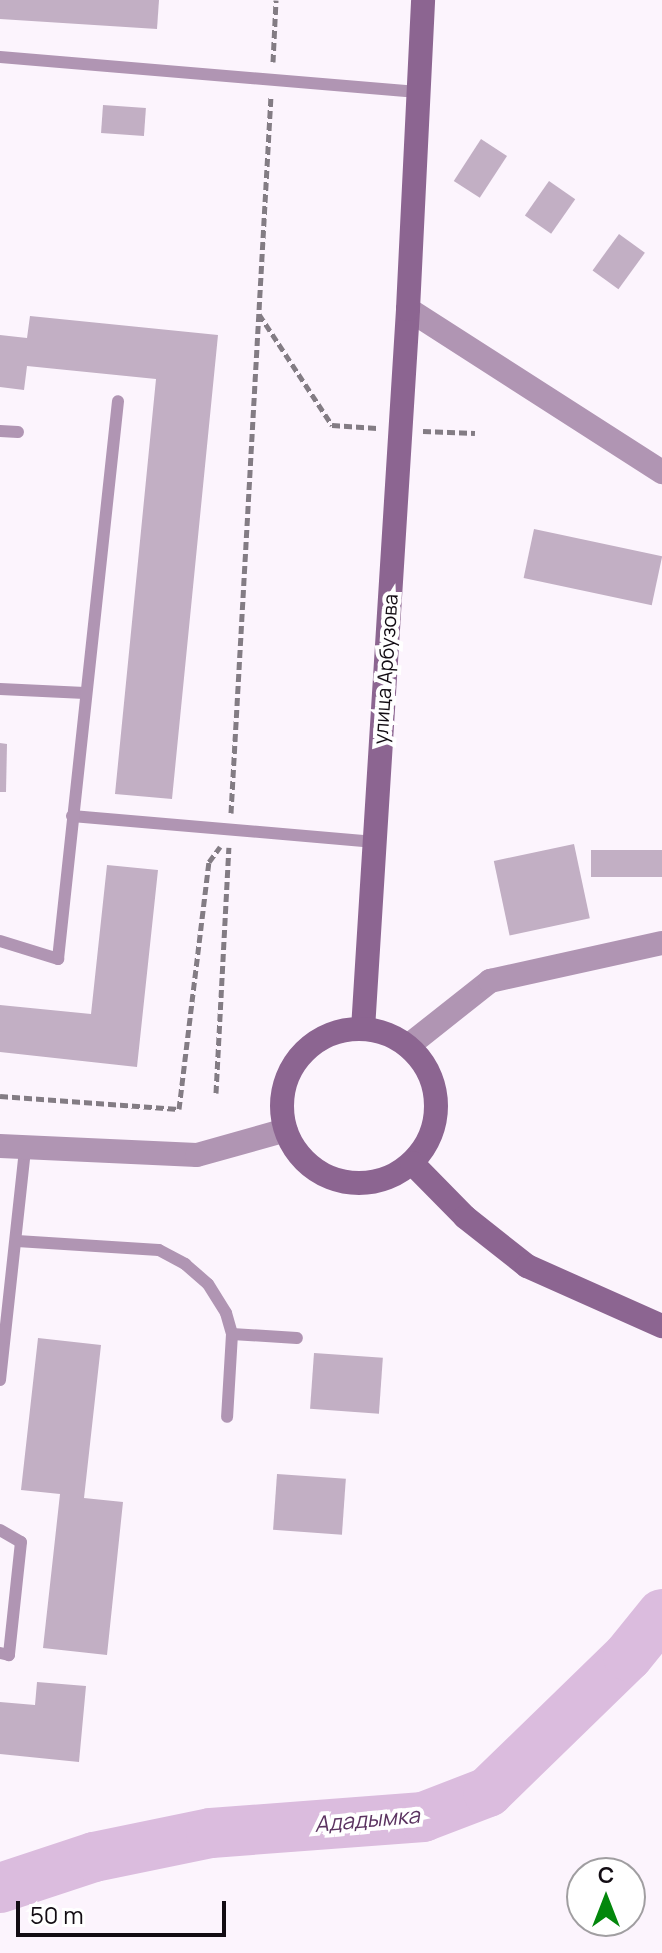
<!DOCTYPE html>
<html>
<head>
<meta charset="utf-8">
<style>
  body { margin:0 }
  #map { position:relative; width:662px; height:1953px; overflow:hidden; background:#fcf4fd; font-family:Manrope,sans-serif }
  div>[style] { position:absolute }
  .river>* { height:50px; margin:-25px; padding:0 25px; transform-origin:25px; border-radius:25px; background:#dbbcde }
  .building>* { inset:0; background:#c2afc4; transform-origin:0 0 }
  .path>* { height:5px; margin-top:-2.5px; transform-origin:0; background:repeating-linear-gradient(90deg,#837c84 0 8px,transparent 0 12px) }
  .lane>* { height:12px; margin:-6px; padding:0 6px; transform-origin:6px; border-radius:6px; background:#b095b3 }
  .street>* { height:24px; margin:-12px; padding:0 12px; transform-origin:12px; border-radius:12px; background:#b095b3 }
  .secondary>* { height:24px; margin:-12px; padding:0 12px; transform-origin:12px; border-radius:12px; background:#8c6591 }
  .secondary>.ring { margin:-12px; padding:0; box-sizing:content-box; background:none; border:24px solid #8c6591; border-radius:50% }
  span { translate:-50% -50%; white-space:nowrap; text-align:center; line-height:1.15; -webkit-text-stroke:8px #fff; paint-order:stroke }
  .street-label { font-size:20px; color:#120c13 }
  .water-label { font-size:22px; color:#5b3360; font-style:italic }
  .north { position:absolute; left:566px; top:1857px; width:80px; height:80px; box-sizing:border-box; background:#fff; border:2px solid #a09ea1; border-radius:50%; rotate:0deg; font-size:22px; font-weight:700; line-height:32px; text-align:center; color:#120c13 }
  .north::after { content:''; display:block; margin:auto; width:28px; height:36px; background:#03870c; clip-path:polygon(50% 0,100% 100%,50% 72%,0 100%) }
  .scale { position:absolute; left:16px; top:1901px; width:210px; height:36px; box-sizing:border-box; border:4px solid #120c13; border-top:0; padding-left:10px; font-size:24px; line-height:28px; white-space:nowrap; color:#120c13; -webkit-text-stroke:6px #fff; paint-order:stroke }
</style>
</head>
<body>
<div id="map">
  <div class="river">
    <div style="left:0;top:1888px;width:99px;rotate:-18.3deg"></div>
    <div style="left:94px;top:1857px;width:119px;rotate:-11.6deg"></div>
    <div style="left:211px;top:1833px;width:213px;rotate:-4.3deg"></div>
    <div style="left:423px;top:1817px;width:70px;rotate:-21deg"></div>
    <div style="left:488px;top:1792px;width:195px;rotate:-44.2deg"></div>
    <div style="left:628px;top:1656px;width:54px;rotate:-51deg"></div>
  </div>
  <div class="building">
    <div style="clip-path:polygon(0 0,159px 0,157px 29px,0 19px)"></div>
    <div style="left:103px;top:105px;width:43px;height:28px;rotate:4deg"></div>
    <div style="left:481px;top:139px;width:31px;height:50px;rotate:33deg"></div>
    <div style="left:549px;top:181px;width:32px;height:42px;rotate:35deg"></div>
    <div style="left:619px;top:234px;width:32px;height:45px;rotate:36deg"></div>
    <div style="clip-path:polygon(30px 316px,218px 335px,172px 799px,115px 794px,156px 379px,27px 366px,24px 390px,0 387px,0 335px,27px 338px)"></div>
    <div style="left:534px;top:529px;width:131px;height:50px;rotate:12deg"></div>
    <div style="clip-path:polygon(0 743px,7px 744px,6px 792px,0 792px)"></div>
    <div style="left:574px;top:844px;width:76px;height:82px;rotate:78deg"></div>
    <div style="left:662px;top:850px;width:27px;height:71px;rotate:90deg"></div>
    <div style="clip-path:polygon(107px 865px,158px 870px,137px 1067px,0 1052px,0 1005px,91px 1014px)"></div>
    <div style="clip-path:polygon(38px 1338px,101px 1345px,84px 1498px,123px 1502px,107px 1655px,43px 1648px,60px 1494px,21px 1490px)"></div>
    <div style="left:314px;top:1353px;width:69px;height:56px;rotate:4deg"></div>
    <div style="left:277px;top:1474px;width:69px;height:56px;rotate:4deg"></div>
    <div style="clip-path:polygon(37px 1682px,86px 1686px,79px 1762px,0 1754px,0 1702px,35px 1705px)"></div>
  </div>
  <div class="path">
    <div style="left:273px;top:62px;width:62px;rotate:-87.2deg"></div>
    <div style="left:259px;top:314px;width:133px;rotate:56.7deg"></div>
    <div style="left:332px;top:425px;width:45px;rotate:3.8deg"></div>
    <div style="left:423px;top:431px;width:52px;rotate:2.2deg"></div>
    <div style="left:231px;top:813px;width:718px;rotate:-86.81deg"></div>
    <div style="left:216px;top:1093px;width:246px;rotate:-87deg"></div>
    <div style="left:0;top:1096px;width:179px;rotate:4.2deg"></div>
    <div style="left:179px;top:1109px;width:249px;rotate:-83.1deg"></div>
    <div style="left:209px;top:862px;width:19px;rotate:-54deg"></div>
  </div>
  <div class="lane">
    <div style="left:0;top:57px;width:419px;rotate:4.8deg"></div>
    <div style="left:0;top:431px;width:18px;rotate:3deg"></div>
    <div style="left:0;top:689px;width:85px;rotate:2.7deg"></div>
    <div style="left:72px;top:816px;width:304px;rotate:4.9deg"></div>
    <div style="left:0;top:941px;width:61px;rotate:17.2deg"></div>
    <div style="left:58px;top:959px;width:561px;rotate:-83.86deg"></div>
    <div style="left:17px;top:1241px;width:142px;rotate:3.6deg"></div>
    <div style="left:159px;top:1250px;width:30px;rotate:28deg"></div>
    <div style="left:185px;top:1264px;width:30px;rotate:41deg"></div>
    <div style="left:208px;top:1284px;width:34px;rotate:58deg"></div>
    <div style="left:226px;top:1313px;width:22px;rotate:74deg"></div>
    <div style="left:232px;top:1334px;width:83px;rotate:93.4deg"></div>
    <div style="left:232px;top:1334px;width:65px;rotate:3.5deg"></div>
    <div style="left:0;top:1380px;width:233px;rotate:-83.8deg"></div>
    <div style="left:0;top:1530px;width:24px;rotate:30deg"></div>
    <div style="left:21px;top:1542px;width:114px;rotate:96.1deg"></div>
    <div style="left:9px;top:1655px;width:9px;rotate:-167deg"></div>
  </div>
  <div class="street">
    <div style="left:408px;top:309px;width:302px;rotate:32.7deg"></div>
    <div style="left:408px;top:1046px;width:105px;rotate:-38.4deg"></div>
    <div style="left:490px;top:981px;width:176px;rotate:-12.5deg"></div>
    <div style="left:0;top:1146px;width:197px;rotate:2.6deg"></div>
    <div style="left:197px;top:1155px;width:92px;rotate:-15.7deg"></div>
  </div>
  <div class="secondary">
    <div style="left:363px;top:1029px;width:721px;rotate:-86.42deg"></div>
    <div style="left:408px;top:309px;width:309px;rotate:-87.2deg"></div>
    <div class="ring" style="left:282px;top:1029px;width:130px;height:130px"></div>
    <div style="left:412px;top:1163px;width:76px;rotate:45.5deg"></div>
    <div style="left:465px;top:1217px;width:79px;rotate:38.3deg"></div>
    <div style="left:527px;top:1266px;width:148px;rotate:24deg"></div>
  </div>
  <div class="street-label">
    <span style="left:385px;top:669px;rotate:-86deg">улица Арбузова</span>
  </div>
  <div class="water-label">
    <span style="left:367px;top:1820px;rotate:-5deg">Ададымка</span>
  </div>
  <div class="north">С</div>
  <div class="scale">50 m</div>
</div>
</body>
</html>
